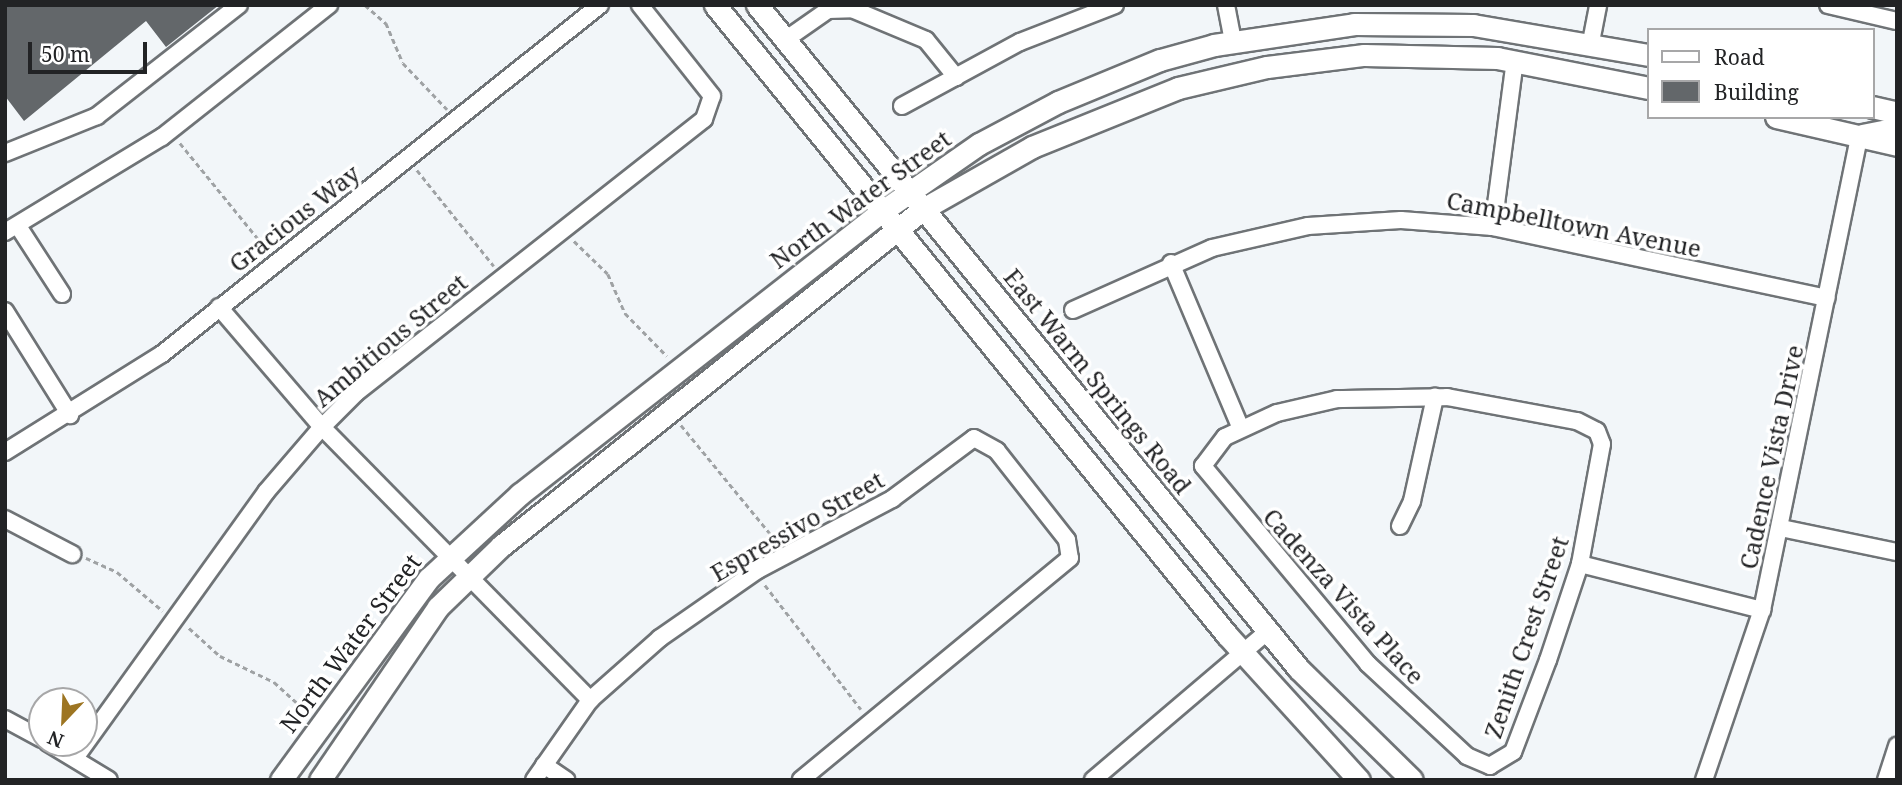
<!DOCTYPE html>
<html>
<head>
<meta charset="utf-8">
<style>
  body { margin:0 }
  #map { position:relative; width:1902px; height:785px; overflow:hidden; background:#f2f6f9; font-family:"Noto Serif",serif }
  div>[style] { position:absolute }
  .building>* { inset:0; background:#63676a }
  .path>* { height:2.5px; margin-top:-1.25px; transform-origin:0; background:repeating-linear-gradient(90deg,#9fa2a4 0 5px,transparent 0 8.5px) }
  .roads { filter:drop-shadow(2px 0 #6f7376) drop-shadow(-2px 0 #6f7376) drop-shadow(0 2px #6f7376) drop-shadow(0 -2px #6f7376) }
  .minor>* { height:16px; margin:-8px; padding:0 8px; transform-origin:8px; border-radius:8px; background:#fff }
  .major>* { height:21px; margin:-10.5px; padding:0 10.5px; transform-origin:10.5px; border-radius:10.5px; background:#fff }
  span { translate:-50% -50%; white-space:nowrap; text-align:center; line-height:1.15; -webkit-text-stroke:7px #fff; paint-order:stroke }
  .street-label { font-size:24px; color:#222325 }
  .frame { position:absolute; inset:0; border:7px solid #222325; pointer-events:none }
  .legend { position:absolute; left:1647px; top:28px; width:228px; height:91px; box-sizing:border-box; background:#fff; border:2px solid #a7a7a8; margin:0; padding:9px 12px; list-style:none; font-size:21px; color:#222325 }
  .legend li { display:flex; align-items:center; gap:14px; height:35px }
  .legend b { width:35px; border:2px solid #a7a7a8 }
  .north { position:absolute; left:28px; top:687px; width:70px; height:70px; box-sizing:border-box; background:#fff; border:2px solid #a7a7a8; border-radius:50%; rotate:203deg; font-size:19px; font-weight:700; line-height:28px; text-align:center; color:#222325 }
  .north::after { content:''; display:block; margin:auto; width:24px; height:32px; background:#9d7522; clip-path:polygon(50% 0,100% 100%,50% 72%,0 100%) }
  .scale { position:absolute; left:28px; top:42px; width:119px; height:32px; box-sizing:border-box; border:4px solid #222325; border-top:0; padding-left:9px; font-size:21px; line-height:24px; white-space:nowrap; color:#222325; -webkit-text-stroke:5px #fff; paint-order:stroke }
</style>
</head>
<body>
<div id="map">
  <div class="building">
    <div style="clip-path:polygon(5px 5px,219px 5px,166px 47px,146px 21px,24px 121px,5px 96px)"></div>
  </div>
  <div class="path">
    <div style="left:365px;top:5px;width:28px;rotate:41deg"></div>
    <div style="left:386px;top:23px;width:43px;rotate:67deg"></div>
    <div style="left:403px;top:63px;width:64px;rotate:46.3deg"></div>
    <div style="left:180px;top:143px;width:139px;rotate:50.8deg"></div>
    <div style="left:417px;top:170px;width:123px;rotate:51.3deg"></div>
    <div style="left:574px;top:241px;width:47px;rotate:44.1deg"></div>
    <div style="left:608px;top:274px;width:43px;rotate:66.4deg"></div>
    <div style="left:625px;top:313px;width:60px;rotate:45.7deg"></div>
    <div style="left:681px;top:425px;width:153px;rotate:50.6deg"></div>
    <div style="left:86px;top:558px;width:34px;rotate:24deg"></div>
    <div style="left:117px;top:572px;width:60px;rotate:40.3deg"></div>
    <div style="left:765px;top:585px;width:157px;rotate:52.3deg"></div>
    <div style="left:189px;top:628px;width:42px;rotate:42.1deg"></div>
    <div style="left:220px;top:656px;width:60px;rotate:25.7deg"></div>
    <div style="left:274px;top:682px;width:42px;rotate:42.1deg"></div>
  </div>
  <div class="roads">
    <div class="minor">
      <div style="left:1226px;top:5px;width:37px;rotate:79deg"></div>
      <div style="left:1828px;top:5px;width:71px;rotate:13.1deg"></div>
      <div style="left:785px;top:40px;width:52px;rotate:-34.9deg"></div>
      <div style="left:828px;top:10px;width:24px;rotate:-2deg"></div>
      <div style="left:852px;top:9px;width:80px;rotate:22.7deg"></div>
      <div style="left:926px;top:40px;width:48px;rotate:51deg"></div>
      <div style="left:1591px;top:42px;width:38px;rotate:-79deg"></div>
      <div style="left:902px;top:106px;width:134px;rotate:-28.5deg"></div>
      <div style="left:1020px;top:42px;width:102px;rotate:-21.3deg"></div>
      <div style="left:5px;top:153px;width:99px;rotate:-21.9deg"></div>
      <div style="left:97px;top:116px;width:180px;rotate:-38deg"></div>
      <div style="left:18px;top:226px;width:81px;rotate:57.1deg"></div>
      <div style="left:1493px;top:227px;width:167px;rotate:-82.5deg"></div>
      <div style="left:5px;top:232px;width:184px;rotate:-31.2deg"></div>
      <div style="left:162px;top:137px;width:213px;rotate:-38.3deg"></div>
      <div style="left:1171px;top:263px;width:177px;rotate:67.1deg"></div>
      <div style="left:219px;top:307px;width:158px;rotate:49.4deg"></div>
      <div style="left:322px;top:427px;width:383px;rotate:45.5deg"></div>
      <div style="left:1073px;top:310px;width:152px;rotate:-24deg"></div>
      <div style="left:1212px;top:248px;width:98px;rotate:-12.9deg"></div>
      <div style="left:1308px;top:226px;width:93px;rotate:-3.7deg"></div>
      <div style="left:1401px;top:220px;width:92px;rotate:4.4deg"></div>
      <div style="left:1493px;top:227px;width:341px;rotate:12deg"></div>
      <div style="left:5px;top:311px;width:123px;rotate:58deg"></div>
      <div style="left:1447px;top:397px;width:132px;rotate:10.5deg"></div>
      <div style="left:1577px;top:421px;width:22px;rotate:27deg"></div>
      <div style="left:1597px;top:431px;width:14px;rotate:69deg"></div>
      <div style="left:1602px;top:444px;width:122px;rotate:100.4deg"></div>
      <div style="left:1580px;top:564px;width:101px;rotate:108.4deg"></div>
      <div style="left:1548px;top:660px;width:98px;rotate:110.8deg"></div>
      <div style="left:1513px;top:752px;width:27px;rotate:149deg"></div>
      <div style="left:1490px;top:766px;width:25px;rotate:-157deg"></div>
      <div style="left:1467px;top:756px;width:135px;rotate:-137.1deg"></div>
      <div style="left:1368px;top:664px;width:258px;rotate:-129.8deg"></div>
      <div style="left:1203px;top:466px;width:36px;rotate:-53deg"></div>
      <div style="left:1225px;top:437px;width:57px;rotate:-24.8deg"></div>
      <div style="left:1277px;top:413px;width:62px;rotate:-13.1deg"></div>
      <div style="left:1337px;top:399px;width:110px;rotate:-1deg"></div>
      <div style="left:5px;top:452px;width:185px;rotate:-32deg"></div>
      <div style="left:162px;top:354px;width:560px;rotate:-38.55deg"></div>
      <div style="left:5px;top:519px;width:76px;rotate:27.6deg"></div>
      <div style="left:1400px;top:526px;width:28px;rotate:-64deg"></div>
      <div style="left:1412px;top:501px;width:107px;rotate:-77.5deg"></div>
      <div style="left:1781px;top:528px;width:118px;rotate:11.7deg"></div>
      <div style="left:1580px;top:564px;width:188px;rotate:14.2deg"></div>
      <div style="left:5px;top:719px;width:42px;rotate:28.4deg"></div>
      <div style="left:48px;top:743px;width:71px;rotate:31.2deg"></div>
      <div style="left:75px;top:758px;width:327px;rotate:-54.3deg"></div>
      <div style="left:266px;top:492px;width:86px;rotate:-49.3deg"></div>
      <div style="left:322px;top:427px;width:48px;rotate:-45deg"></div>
      <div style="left:356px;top:393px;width:443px;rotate:-38.2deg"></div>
      <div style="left:704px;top:119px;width:24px;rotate:-71deg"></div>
      <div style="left:712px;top:96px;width:116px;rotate:-128.4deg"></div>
      <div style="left:544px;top:765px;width:27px;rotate:34deg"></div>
      <div style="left:534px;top:780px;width:98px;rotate:-55deg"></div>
      <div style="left:590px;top:700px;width:94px;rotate:-41.5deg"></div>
      <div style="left:660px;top:638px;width:119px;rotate:-34.8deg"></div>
      <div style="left:758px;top:570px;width:152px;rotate:-27.9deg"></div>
      <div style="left:892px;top:499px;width:102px;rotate:-36.6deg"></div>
      <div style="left:974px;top:438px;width:26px;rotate:29deg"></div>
      <div style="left:997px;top:451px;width:113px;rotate:51.8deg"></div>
      <div style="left:1067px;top:540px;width:18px;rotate:81deg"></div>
      <div style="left:1070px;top:558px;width:349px;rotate:140.5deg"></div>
      <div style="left:1093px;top:780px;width:230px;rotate:-40.4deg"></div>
      <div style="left:1704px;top:780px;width:180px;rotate:-71.2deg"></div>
      <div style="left:1762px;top:610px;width:483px;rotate:-78.4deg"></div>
      <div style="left:1886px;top:780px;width:36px;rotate:-72deg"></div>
    </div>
    <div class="major">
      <div style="left:715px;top:5px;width:812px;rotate:50.9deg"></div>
      <div style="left:1227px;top:635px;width:196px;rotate:47.7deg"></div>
      <div style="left:757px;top:5px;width:857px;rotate:50.78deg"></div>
      <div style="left:1299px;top:669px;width:158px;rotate:44.5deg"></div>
      <div style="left:1872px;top:107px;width:26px;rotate:13deg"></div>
      <div style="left:1776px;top:117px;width:124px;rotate:13deg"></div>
      <div style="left:1862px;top:135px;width:36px;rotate:-11deg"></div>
      <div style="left:281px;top:780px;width:250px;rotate:-53.8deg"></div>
      <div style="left:429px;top:578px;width:124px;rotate:-42.7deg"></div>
      <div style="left:520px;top:494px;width:458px;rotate:-38deg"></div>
      <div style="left:881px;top:212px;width:119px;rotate:-34.8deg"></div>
      <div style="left:979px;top:144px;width:89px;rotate:-28deg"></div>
      <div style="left:1058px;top:102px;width:110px;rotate:-22.4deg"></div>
      <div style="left:1160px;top:60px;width:56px;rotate:-15.5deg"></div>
      <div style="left:1214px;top:45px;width:142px;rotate:-8.5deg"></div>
      <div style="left:1354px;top:24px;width:119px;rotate:0.5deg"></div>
      <div style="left:1473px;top:25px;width:178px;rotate:9.7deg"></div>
      <div style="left:320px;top:780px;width:209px;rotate:-55.7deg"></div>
      <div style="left:438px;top:607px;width:88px;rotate:-44.1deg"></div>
      <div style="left:501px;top:546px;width:540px;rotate:-38.61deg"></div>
      <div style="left:923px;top:209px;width:125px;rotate:-29.6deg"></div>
      <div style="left:1032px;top:147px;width:157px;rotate:-22deg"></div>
      <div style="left:1178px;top:88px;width:91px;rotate:-13.3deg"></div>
      <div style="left:1267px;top:67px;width:98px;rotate:-7.1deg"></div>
      <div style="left:1364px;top:55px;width:133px;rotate:1.3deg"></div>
      <div style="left:1497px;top:58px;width:154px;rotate:11.2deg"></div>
    </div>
  </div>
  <div class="street-label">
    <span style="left:860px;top:199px;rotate:-36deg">North Water Street</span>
    <span style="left:294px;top:218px;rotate:-38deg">Gracious Way</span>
    <span style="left:1574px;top:224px;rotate:11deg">Campbelltown Avenue</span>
    <span style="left:390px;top:340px;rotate:-40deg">Ambitious Street</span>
    <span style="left:1098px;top:381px;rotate:51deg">East Warm Springs Road</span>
    <span style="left:1771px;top:457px;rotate:-78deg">Cadence Vista Drive</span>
    <span style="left:797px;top:526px;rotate:-30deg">Espressivo Street</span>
    <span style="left:1344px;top:596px;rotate:48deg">Cadenza Vista Place</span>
    <span style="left:1526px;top:637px;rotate:-71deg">Zenith Crest Street</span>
    <span style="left:350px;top:643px;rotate:-53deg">North Water Street</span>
  </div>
  <div class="frame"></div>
  <ul class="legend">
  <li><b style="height:9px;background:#fff"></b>Road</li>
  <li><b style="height:19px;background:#63676a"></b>Building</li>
  </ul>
  <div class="north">N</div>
  <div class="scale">50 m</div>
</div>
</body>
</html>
